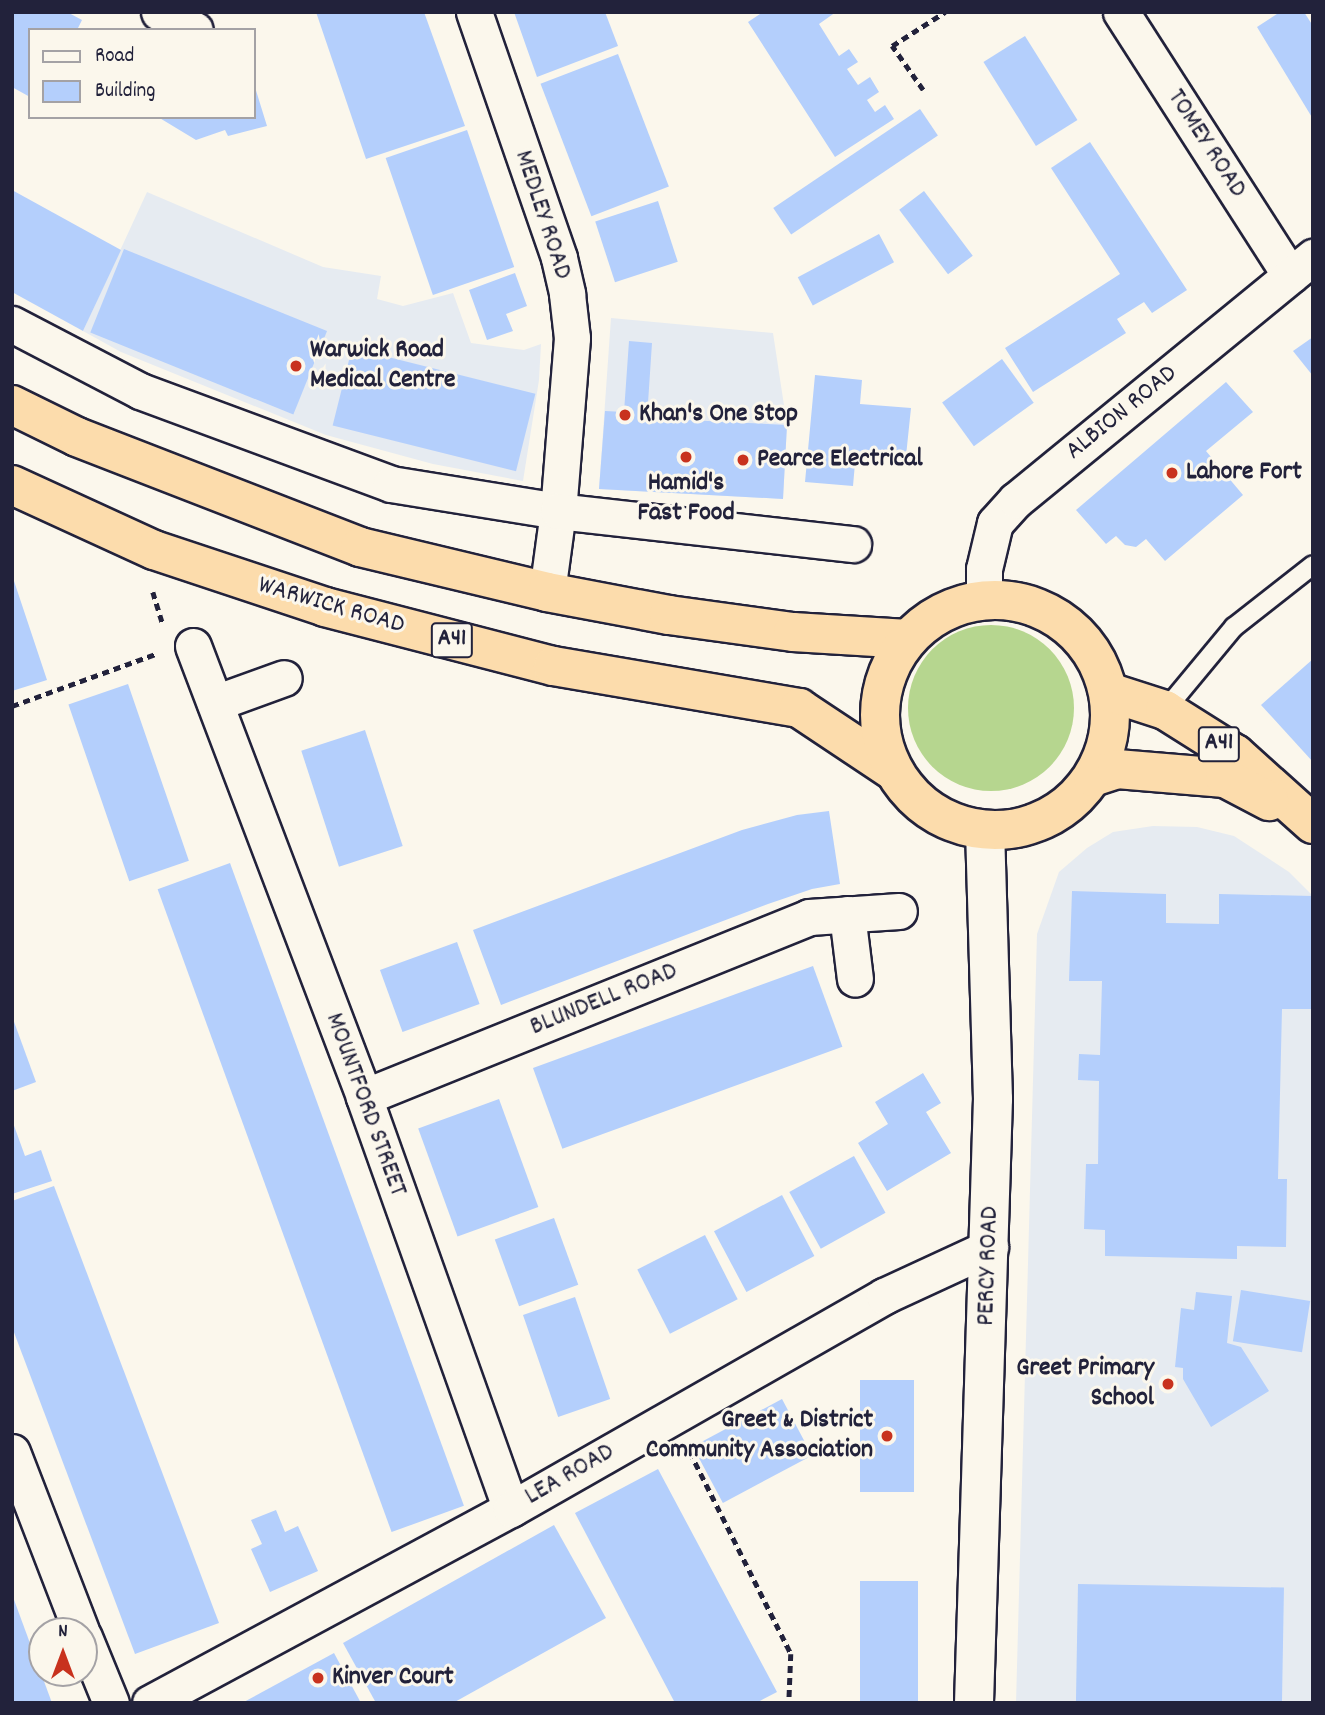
<!DOCTYPE html>
<html>
<head>
<meta charset="utf-8">
<style>
  body { margin:0 }
  #map { position:relative; width:1325px; height:1715px; overflow:hidden; background:#fbf7ec; font-family:Dekko,sans-serif }
  div>[style] { position:absolute }
  .built>* { inset:0; background:#e6ebf1 }
  .green>* { inset:0; background:#b6d68f }
  .round { border-radius:50% }
  .building>* { inset:0; background:#b4cffc; transform-origin:0 0 }
  .path>* { height:4.5px; margin-top:-2.25px; transform-origin:0; background:repeating-linear-gradient(90deg,#22223b 0 7px,transparent 0 12px) }
  .roads { filter:drop-shadow(2px 0 #22223b) drop-shadow(-2px 0 #22223b) drop-shadow(0 2px #22223b) drop-shadow(0 -2px #22223b) }
  .lane>* { height:18px; margin:-9px; padding:0 9px; transform-origin:9px; border-radius:9px; background:#fbf7ec }
  .street>* { height:35px; margin:-17.5px; padding:0 17.5px; transform-origin:17.5px; border-radius:17.5px; background:#fbf7ec }
  .secondary>* { height:38px; margin:-19px; padding:0 19px; transform-origin:19px; border-radius:19px; background:#fbf7ec }
  .highway>* { height:38px; margin:-19px; padding:0 19px; transform-origin:19px; border-radius:19px; background:#fcdcac }
  .highway>.ring { margin:-19px; padding:0; box-sizing:content-box; background:none; border:38px solid #fcdcac; border-radius:50% }
  .dots>* { width:19px; height:19px; translate:-50% -50%; box-sizing:border-box; border:4px solid #fbf7ec; border-radius:50% }
  span { translate:-50% -50%; white-space:nowrap; text-align:center; line-height:1.15; -webkit-text-stroke:6px #fbf7ec; paint-order:stroke }
  .shield-label span { padding:2px 5px; background:#fbf7ec; border:2px solid; border-radius:5px; -webkit-text-stroke-width:0 }
  .shield-label { font-size:24px; color:#22223b; font-weight:700 }
  .street-label { font-size:26px; color:#22223b }
  .poi-label { font-size:26px; color:#22223b; font-weight:700 }
  .left { translate:0 -50%; text-align:left }
  .right { translate:-100% -50%; text-align:right }
  .frame { position:absolute; inset:0; border:14px solid #22223b; pointer-events:none }
  .legend { position:absolute; left:28px; top:28px; width:228px; height:91px; box-sizing:border-box; background:#fbf7ec; border:2px solid #a4a2a5; margin:0; padding:9px 12px; list-style:none; font-size:21px; color:#22223b }
  .legend li { display:flex; align-items:center; gap:14px; height:35px }
  .legend b { width:35px; border:2px solid #a4a2a5 }
  .north { position:absolute; left:28px; top:1617px; width:70px; height:70px; box-sizing:border-box; background:#fbf7ec; border:2px solid #a4a2a5; border-radius:50%; rotate:0deg; font-size:19px; font-weight:700; line-height:28px; text-align:center; color:#22223b }
  .north::after { content:''; display:block; margin:auto; width:24px; height:32px; background:#c8321e; clip-path:polygon(50% 0,100% 100%,50% 72%,0 100%) }
</style>
</head>
<body>
<div id="map">
  <div class="built">
    <div style="clip-path:polygon(147px 192px,323px 267px,381px 276px,377px 299px,403px 306px,453px 293px,471px 343px,524px 350px,541px 344px,539px 380px,523px 481px,433px 464px,326px 435px,121px 352px,83px 331px)"></div>
    <div style="clip-path:polygon(611px 318px,773px 333px,787px 425px,783px 499px,599px 489px)"></div>
    <div style="clip-path:polygon(1153px 826px,1197px 827px,1234px 836px,1289px 872px,1313px 896px,1313px 1703px,1016px 1703px,1037px 934px,1059px 872px,1087px 848px,1113px 832px)"></div>
  </div>
  <div class="green">
    <div class="round" style="left:908px;top:625px;width:166px;height:166px"></div>
  </div>
  <div class="building">
    <div style="clip-path:polygon(12px 12px,67px 12px,82px 20px,77px 30px,30px 30px,30px 97px,12px 87px)"></div>
    <div style="clip-path:polygon(316px 12px,424px 12px,465px 126px,366px 159px)"></div>
    <div style="clip-path:polygon(514px 12px,605px 12px,618px 46px,537px 77px)"></div>
    <div style="clip-path:polygon(763px 12px,836px 12px,819px 24px,839px 56px,849px 49px,858px 62px,847px 69px,858px 85px,870px 77px,879px 92px,867px 100px,875px 112px,885px 105px,894px 119px,835px 157px,748px 22px)"></div>
    <div style="clip-path:polygon(1280px 12px,1304px 12px,1313px 26px,1313px 119px,1257px 27px)"></div>
    <div style="left:1025px;top:36px;width:99px;height:49px;rotate:58deg"></div>
    <div style="left:618px;top:54px;width:142px;height:83px;rotate:69deg"></div>
    <div style="clip-path:polygon(254px 84px,267px 126px,228px 136px,225px 130px,196px 140px,158px 117px,254px 117px)"></div>
    <div style="left:920px;top:109px;width:32px;height:177px;rotate:56deg"></div>
    <div style="left:467px;top:130px;width:145px;height:86px;rotate:71deg"></div>
    <div style="clip-path:polygon(1090px 142px,1187px 290px,1152px 313px,1144px 302px,1117px 319px,1126px 333px,1033px 392px,1005px 348px,1120px 274px,1051px 168px)"></div>
    <div style="clip-path:polygon(12px 190px,121px 250px,83px 331px,12px 292px)"></div>
    <div style="left:924px;top:191px;width:81px;height:31px;rotate:53deg"></div>
    <div style="left:658px;top:201px;width:64px;height:66px;rotate:72deg"></div>
    <div style="left:879px;top:234px;width:32px;height:92px;rotate:62deg"></div>
    <div style="left:124px;top:249px;width:219px;height:90px;rotate:22deg"></div>
    <div style="clip-path:polygon(515px 273px,527px 306px,506px 314px,513px 331px,487px 340px,469px 290px)"></div>
    <div style="clip-path:polygon(1313px 337px,1313px 376px,1293px 351px)"></div>
    <div style="clip-path:polygon(629px 341px,652px 343px,647px 418px,787px 425px,783px 499px,599px 489px,605px 411px,624px 412px)"></div>
    <div style="left:352px;top:348px;width:189px;height:80px;rotate:14deg"></div>
    <div style="left:1002px;top:359px;width:54px;height:74px;rotate:54deg"></div>
    <div style="clip-path:polygon(815px 375px,862px 380px,860px 404px,911px 408px,906px 456px,856px 452px,853px 486px,805px 482px)"></div>
    <div style="clip-path:polygon(1226px 382px,1253px 412px,1206px 451px,1243px 495px,1165px 561px,1146px 539px,1136px 547px,1125px 545px,1116px 536px,1106px 544px,1076px 510px)"></div>
    <div style="clip-path:polygon(12px 575px,47px 680px,12px 691px)"></div>
    <div style="clip-path:polygon(1313px 659px,1313px 762px,1261px 705px)"></div>
    <div style="left:128px;top:684px;width:187px;height:63px;rotate:71deg"></div>
    <div style="left:365px;top:730px;width:122px;height:67px;rotate:72deg"></div>
    <div style="clip-path:polygon(829px 811px,840px 884px,812px 889px,768px 904px,501px 1005px,473px 930px,742px 830px,797px 815px)"></div>
    <div style="left:230px;top:863px;width:684px;height:77px;rotate:70deg"></div>
    <div style="clip-path:polygon(1072px 891px,1166px 894px,1166px 923px,1219px 924px,1219px 894px,1313px 896px,1313px 1009px,1282px 1009px,1278px 1179px,1287px 1179px,1286px 1247px,1237px 1246px,1237px 1259px,1105px 1256px,1105px 1230px,1084px 1229px,1086px 1164px,1098px 1164px,1099px 1081px,1078px 1080px,1079px 1054px,1100px 1055px,1102px 981px,1069px 981px)"></div>
    <div style="left:457px;top:942px;width:66px;height:82px;rotate:70deg"></div>
    <div style="left:813px;top:966px;width:86px;height:298px;rotate:70deg"></div>
    <div style="clip-path:polygon(13px 1019px,36px 1082px,12px 1091px,12px 1020px)"></div>
    <div style="clip-path:polygon(923px 1073px,941px 1103px,926px 1112px,951px 1153px,887px 1191px,858px 1143px,888px 1124px,875px 1102px)"></div>
    <div style="left:499px;top:1099px;width:115px;height:86px;rotate:70deg"></div>
    <div style="clip-path:polygon(12px 1120px,25px 1156px,41px 1150px,52px 1181px,12px 1194px)"></div>
    <div style="left:854px;top:1156px;width:65px;height:74px;rotate:61deg"></div>
    <div style="clip-path:polygon(54px 1186px,219px 1623px,135px 1654px,12px 1327px,12px 1201px)"></div>
    <div style="left:782px;top:1195px;width:69px;height:77px;rotate:62deg"></div>
    <div style="left:554px;top:1218px;width:71px;height:63px;rotate:70deg"></div>
    <div style="left:705px;top:1235px;width:72px;height:76px;rotate:63deg"></div>
    <div style="left:1241px;top:1290px;width:70px;height:52px;rotate:9deg"></div>
    <div style="clip-path:polygon(1196px 1292px,1232px 1296px,1227px 1343px,1241px 1347px,1269px 1391px,1211px 1427px,1183px 1379px,1183px 1368px,1175px 1367px,1181px 1308px,1194px 1310px)"></div>
    <div style="left:575px;top:1297px;width:108px;height:55px;rotate:71deg"></div>
    <div style="left:860px;top:1380px;width:54px;height:112px"></div>
    <div style="left:782px;top:1399px;width:64px;height:101px;rotate:62deg"></div>
    <div style="clip-path:polygon(658px 1469px,777px 1692px,756px 1703px,675px 1703px,575px 1513px)"></div>
    <div style="clip-path:polygon(276px 1510px,285px 1532px,298px 1526px,318px 1571px,270px 1592px,251px 1549px,262px 1544px,251px 1520px)"></div>
    <div style="clip-path:polygon(554px 1525px,606px 1618px,453px 1703px,376px 1703px,343px 1643px)"></div>
    <div style="left:860px;top:1581px;width:58px;height:122px"></div>
    <div style="left:1078px;top:1584px;width:206px;height:119px;rotate:1deg"></div>
    <div style="clip-path:polygon(12px 1597px,13px 1597px,52px 1703px,12px 1703px)"></div>
    <div style="clip-path:polygon(334px 1653px,361px 1703px,242px 1703px)"></div>
  </div>
  <div class="path">
    <div style="left:923px;top:90px;width:54px;rotate:-125.2deg"></div>
    <div style="left:892px;top:46px;width:63px;rotate:-32.7deg"></div>
    <div style="left:153px;top:592px;width:34px;rotate:73deg"></div>
    <div style="left:12px;top:706px;width:153px;rotate:-19.9deg"></div>
    <div style="left:690px;top:1452px;width:226px;rotate:63.4deg"></div>
    <div style="left:791px;top:1654px;width:49px;rotate:92.3deg"></div>
  </div>
  <div class="roads">
    <div class="lane">
      <div style="left:1165px;top:710px;width:108px;rotate:-50.3deg"></div>
      <div style="left:1234px;top:627px;width:100px;rotate:-38.1deg"></div>
    </div>
    <div class="street">
      <div style="left:159px;top:12px;width:40px;rotate:26.6deg"></div>
      <div style="left:474px;top:12px;width:260px;rotate:70.9deg"></div>
      <div style="left:559px;top:258px;width:37px;rotate:77deg"></div>
      <div style="left:567px;top:294px;width:44px;rotate:83.5deg"></div>
      <div style="left:572px;top:338px;width:174px;rotate:94.6deg"></div>
      <div style="left:558px;top:511px;width:82px;rotate:97.7deg"></div>
      <div style="left:1121px;top:12px;width:313px;rotate:57.3deg"></div>
      <div style="left:12px;top:324px;width:144px;rotate:27.6deg"></div>
      <div style="left:140px;top:391px;width:268px;rotate:20.3deg"></div>
      <div style="left:391px;top:484px;width:169px;rotate:9.2deg"></div>
      <div style="left:558px;top:511px;width:297px;rotate:6.4deg"></div>
      <div style="left:984px;top:599px;width:30px;rotate:-90deg"></div>
      <div style="left:984px;top:569px;width:47px;rotate:-76.6deg"></div>
      <div style="left:995px;top:523px;width:31px;rotate:-48deg"></div>
      <div style="left:1016px;top:500px;width:384px;rotate:-39.3deg"></div>
      <div style="left:193px;top:646px;width:482px;rotate:69.2deg"></div>
      <div style="left:364px;top:1097px;width:437px;rotate:70.4deg"></div>
      <div style="left:215px;top:703px;width:73px;rotate:-19.9deg"></div>
      <div style="left:847px;top:914px;width:65px;rotate:83deg"></div>
      <div style="left:364px;top:1097px;width:480px;rotate:-22deg"></div>
      <div style="left:809px;top:917px;width:90px;rotate:-3.8deg"></div>
      <div style="left:12px;top:1452px;width:192px;rotate:68.9deg"></div>
      <div style="left:84px;top:1637px;width:71px;rotate:67.8deg"></div>
      <div style="left:150px;top:1703px;width:410px;rotate:-28.3deg"></div>
      <div style="left:511px;top:1509px;width:430px;rotate:-29.7deg"></div>
      <div style="left:884px;top:1296px;width:117px;rotate:-24.8deg"></div>
    </div>
    <div class="secondary">
      <div style="left:974px;top:1703px;width:604px;rotate:-88.2deg"></div>
      <div style="left:993px;top:1099px;width:269px;rotate:-91.7deg"></div>
    </div>
    <div class="highway">
      <div style="left:12px;top:405px;width:72px;rotate:26.2deg"></div>
      <div style="left:77px;top:437px;width:304px;rotate:21.2deg"></div>
      <div style="left:360px;top:547px;width:192px;rotate:13.5deg"></div>
      <div style="left:547px;top:592px;width:124px;rotate:10.7deg"></div>
      <div style="left:669px;top:615px;width:125px;rotate:7.8deg"></div>
      <div style="left:793px;top:632px;width:115px;rotate:3.5deg"></div>
      <div style="left:12px;top:485px;width:156px;rotate:24.6deg"></div>
      <div style="left:154px;top:550px;width:180px;rotate:18.4deg"></div>
      <div style="left:325px;top:607px;width:236px;rotate:14.5deg"></div>
      <div style="left:553px;top:666px;width:250px;rotate:9.7deg"></div>
      <div style="left:799px;top:708px;width:114px;rotate:33.6deg"></div>
      <div class="ring" style="left:880px;top:600px;width:192px;height:192px"></div>
      <div style="left:1109px;top:692px;width:59px;rotate:17.8deg"></div>
      <div style="left:1165px;top:710px;width:83px;rotate:32.2deg"></div>
      <div style="left:1235px;top:754px;width:105px;rotate:41.9deg"></div>
      <div style="left:1093px;top:777px;width:25px;rotate:-18deg"></div>
      <div style="left:1117px;top:769px;width:108px;rotate:4.8deg"></div>
      <div style="left:1225px;top:778px;width:50px;rotate:27.6deg"></div>
    </div>
  </div>
  <div class="dots">
    <div style="left:296px;top:366px;background:#c8321e"></div>
    <div style="left:625px;top:415px;background:#c8321e"></div>
    <div style="left:686px;top:457px;background:#c8321e"></div>
    <div style="left:743px;top:460px;background:#c8321e"></div>
    <div style="left:1172px;top:473px;background:#c8321e"></div>
    <div style="left:1168px;top:1384px;background:#c8321e"></div>
    <div style="left:887px;top:1436px;background:#c8321e"></div>
    <div style="left:318px;top:1678px;background:#c8321e"></div>
  </div>
  <div class="shield-label">
    <span style="left:452px;top:640px">A41</span>
    <span style="left:1219px;top:744px">A41</span>
  </div>
  <div class="street-label">
    <span style="left:1206px;top:144px;rotate:57deg">TOMEY ROAD</span>
    <span style="left:542px;top:215px;rotate:72deg">MEDLEY ROAD</span>
    <span style="left:1122px;top:413px;rotate:-39deg">ALBION ROAD</span>
    <span style="left:331px;top:606px;rotate:16deg">WARWICK ROAD</span>
    <span style="left:604px;top:1000px;rotate:-22deg">BLUNDELL ROAD</span>
    <span style="left:365px;top:1105px;rotate:70deg">MOUNTFORD STREET</span>
    <span style="left:989px;top:1266px;rotate:-88deg">PERCY ROAD</span>
    <span style="left:570px;top:1475px;rotate:-30deg">LEA ROAD</span>
  </div>
  <div class="poi-label">
    <span class="left" style="left:310px;top:366px">Warwick Road<br>Medical Centre</span>
    <span class="left" style="left:639px;top:415px">Khan's One Stop</span>
    <span class="left" style="left:757px;top:460px">Pearce Electrical</span>
    <span class="left" style="left:1186px;top:473px">Lahore Fort</span>
    <span style="left:686px;top:499px">Hamid's<br>Fast Food</span>
    <span class="right" style="left:1154px;top:1384px">Greet Primary<br>School</span>
    <span class="right" style="left:873px;top:1436px">Greet &amp; District<br>Community Association</span>
    <span class="left" style="left:332px;top:1678px">Kinver Court</span>
  </div>
  <div class="frame"></div>
  <ul class="legend">
  <li><b style="height:9px;background:#fbf7ec"></b>Road</li>
  <li><b style="height:19px;background:#b4cffc"></b>Building</li>
  </ul>
  <div class="north">N</div>
</div>
</body>
</html>
